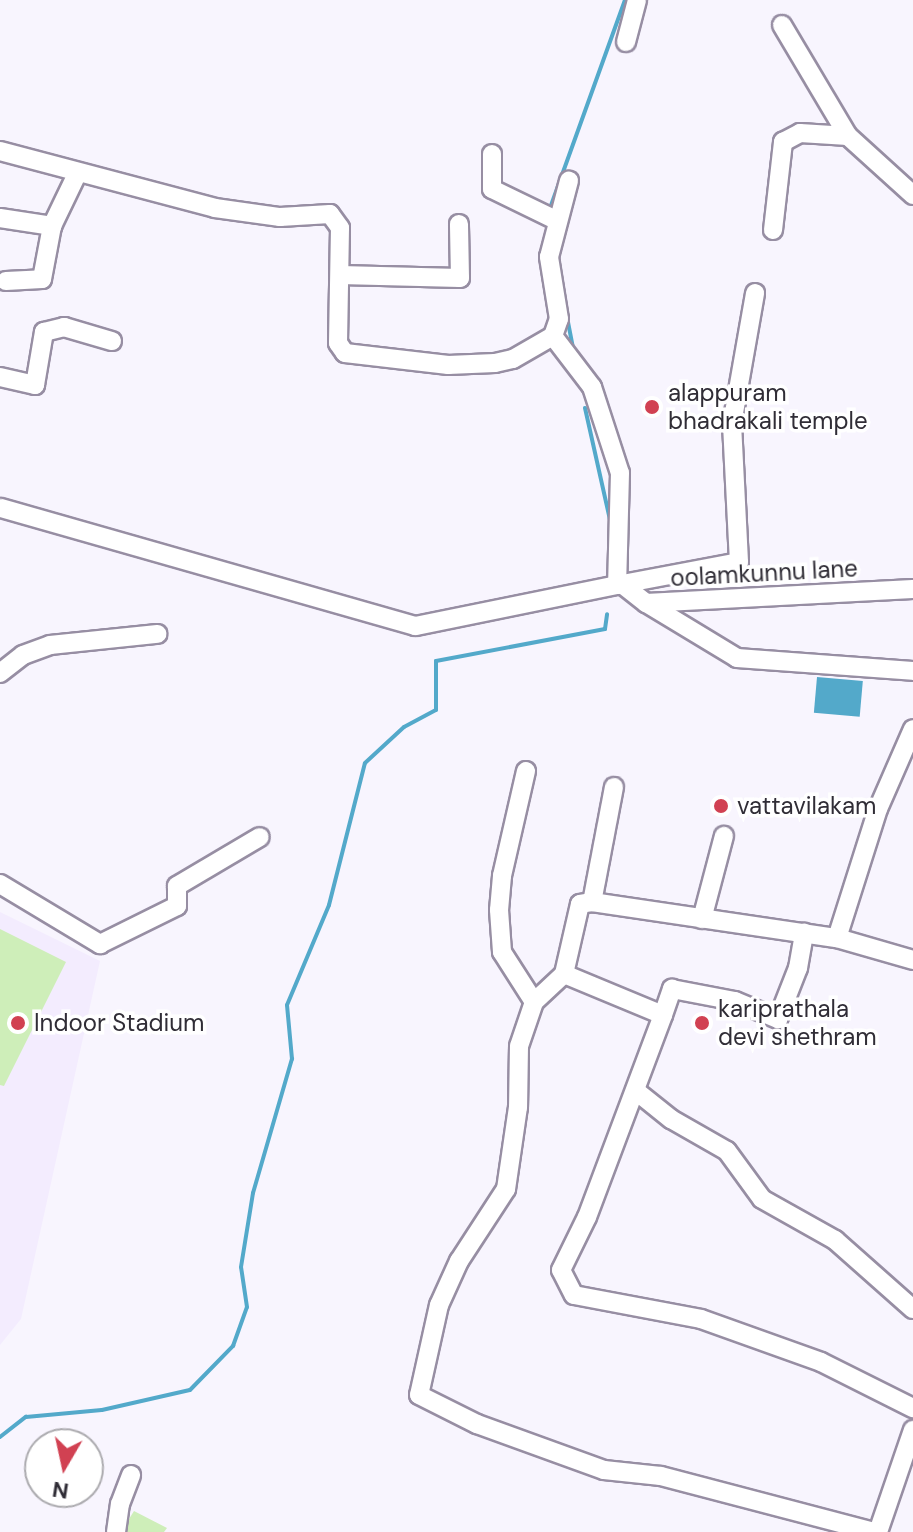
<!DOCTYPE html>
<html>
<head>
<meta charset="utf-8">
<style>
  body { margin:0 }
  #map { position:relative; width:913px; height:1532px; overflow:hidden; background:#f8f5fe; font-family:"DM Sans",sans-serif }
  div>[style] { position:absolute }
  .built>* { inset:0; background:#f3ecfe }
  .green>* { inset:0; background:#ceeeb9 }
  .water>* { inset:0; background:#53a9ca; transform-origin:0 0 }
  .stream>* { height:4px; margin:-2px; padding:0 2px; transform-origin:2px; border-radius:2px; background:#53a9ca }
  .roads { filter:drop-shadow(2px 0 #978ea3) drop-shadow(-2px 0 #978ea3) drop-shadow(0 2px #978ea3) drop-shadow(0 -2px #978ea3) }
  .minor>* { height:18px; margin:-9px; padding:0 9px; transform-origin:9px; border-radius:9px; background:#fff }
  .dots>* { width:22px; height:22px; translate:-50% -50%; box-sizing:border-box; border:4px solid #fff; border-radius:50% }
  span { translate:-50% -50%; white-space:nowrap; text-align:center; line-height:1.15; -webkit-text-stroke:7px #fff; paint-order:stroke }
  .poi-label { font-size:24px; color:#302d36 }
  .left { translate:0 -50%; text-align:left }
  .street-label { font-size:24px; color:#302d36 }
  .north { position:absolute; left:24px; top:1428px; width:80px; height:80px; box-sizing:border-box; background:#fff; border:2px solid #acabaf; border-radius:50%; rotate:189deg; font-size:22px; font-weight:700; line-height:32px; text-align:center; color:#302d36 }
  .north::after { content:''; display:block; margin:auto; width:28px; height:36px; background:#d14152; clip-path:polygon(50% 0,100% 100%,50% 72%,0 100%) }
</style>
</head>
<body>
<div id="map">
  <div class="built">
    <div style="clip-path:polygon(0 912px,100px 961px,21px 1319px,0 1345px)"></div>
  </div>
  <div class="green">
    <div style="clip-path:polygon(0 929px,66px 962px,4px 1086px,0 1085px)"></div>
    <div style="clip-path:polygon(134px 1511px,167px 1528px,164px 1532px,121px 1532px)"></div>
  </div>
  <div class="water">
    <div style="left:817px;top:677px;width:46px;height:36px;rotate:5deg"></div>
  </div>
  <div class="stream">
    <div style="left:549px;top:211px;width:224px;rotate:-70.2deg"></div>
    <div style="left:567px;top:317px;width:36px;rotate:79deg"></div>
    <div style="left:585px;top:408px;width:115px;rotate:77.4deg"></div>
    <div style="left:0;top:1437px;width:33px;rotate:-38deg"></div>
    <div style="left:26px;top:1417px;width:76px;rotate:-5.3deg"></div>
    <div style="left:102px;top:1410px;width:90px;rotate:-12.8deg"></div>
    <div style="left:190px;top:1390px;width:62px;rotate:-45.7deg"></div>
    <div style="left:233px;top:1346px;width:41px;rotate:-70.3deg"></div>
    <div style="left:247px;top:1307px;width:40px;rotate:-98.5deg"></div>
    <div style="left:241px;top:1267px;width:75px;rotate:-80.8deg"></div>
    <div style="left:253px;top:1193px;width:140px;rotate:-73.8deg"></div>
    <div style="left:292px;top:1059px;width:54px;rotate:-95.3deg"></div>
    <div style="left:287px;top:1005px;width:108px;rotate:-67.2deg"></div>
    <div style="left:329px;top:905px;width:146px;rotate:-75.8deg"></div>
    <div style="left:365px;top:763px;width:53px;rotate:-42.7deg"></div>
    <div style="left:404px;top:727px;width:36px;rotate:-28deg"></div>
    <div style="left:436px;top:710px;width:49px;rotate:-90deg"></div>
    <div style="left:436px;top:661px;width:172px;rotate:-10.7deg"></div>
    <div style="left:605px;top:629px;width:15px;rotate:-82deg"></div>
  </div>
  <div class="roads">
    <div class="minor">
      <div style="left:782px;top:25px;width:129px;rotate:59.3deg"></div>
      <div style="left:848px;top:136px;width:88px;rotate:42.2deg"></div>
      <div style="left:626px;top:42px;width:43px;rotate:-75.3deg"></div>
      <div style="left:0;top:151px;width:222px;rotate:14.8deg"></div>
      <div style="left:215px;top:208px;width:66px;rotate:7.9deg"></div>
      <div style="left:280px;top:217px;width:50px;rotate:-3.4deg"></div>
      <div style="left:330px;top:214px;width:17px;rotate:54deg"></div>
      <div style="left:340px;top:228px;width:115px;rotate:91deg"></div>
      <div style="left:338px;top:343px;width:12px;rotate:55deg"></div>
      <div style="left:345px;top:353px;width:104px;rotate:6.6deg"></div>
      <div style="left:448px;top:365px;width:47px;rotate:-2.4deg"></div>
      <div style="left:495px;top:363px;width:18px;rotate:-13deg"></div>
      <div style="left:513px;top:359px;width:46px;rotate:-29.9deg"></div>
      <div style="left:553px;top:336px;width:64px;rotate:52.6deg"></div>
      <div style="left:592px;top:387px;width:90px;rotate:72deg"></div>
      <div style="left:620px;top:473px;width:112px;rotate:91.5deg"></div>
      <div style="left:617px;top:585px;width:206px;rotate:168.5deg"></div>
      <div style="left:415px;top:626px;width:431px;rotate:-164.1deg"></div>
      <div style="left:492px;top:154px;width:35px;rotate:90deg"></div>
      <div style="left:492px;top:189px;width:73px;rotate:25.9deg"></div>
      <div style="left:0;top:218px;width:53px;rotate:8.7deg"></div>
      <div style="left:773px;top:230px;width:89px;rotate:-83.5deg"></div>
      <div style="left:783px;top:142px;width:19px;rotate:-28deg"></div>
      <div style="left:800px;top:133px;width:48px;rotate:3.6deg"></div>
      <div style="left:340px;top:275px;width:120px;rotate:1.4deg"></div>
      <div style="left:460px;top:278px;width:54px;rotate:-91.1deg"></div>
      <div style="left:6px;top:281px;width:36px;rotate:-3deg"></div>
      <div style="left:42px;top:279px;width:54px;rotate:-79.3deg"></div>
      <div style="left:52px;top:226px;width:58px;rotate:-64.3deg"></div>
      <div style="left:553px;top:336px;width:18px;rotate:-71deg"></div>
      <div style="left:559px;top:319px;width:63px;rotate:-99.2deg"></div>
      <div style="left:549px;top:257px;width:79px;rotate:-75.3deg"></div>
      <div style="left:0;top:377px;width:36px;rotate:13deg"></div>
      <div style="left:35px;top:385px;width:54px;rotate:-80.4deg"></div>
      <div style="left:44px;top:332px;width:21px;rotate:-14deg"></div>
      <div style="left:64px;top:327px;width:50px;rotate:16.3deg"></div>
      <div style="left:617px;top:585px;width:124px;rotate:-10.7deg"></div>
      <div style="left:739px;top:562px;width:138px;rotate:-92.9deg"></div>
      <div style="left:732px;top:424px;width:133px;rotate:-80deg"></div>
      <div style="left:623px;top:585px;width:29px;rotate:38deg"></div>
      <div style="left:646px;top:603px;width:267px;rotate:-3deg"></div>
      <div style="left:648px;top:604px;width:104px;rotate:31.2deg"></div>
      <div style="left:737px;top:658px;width:176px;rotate:4.2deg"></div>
      <div style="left:0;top:673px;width:29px;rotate:-38deg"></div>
      <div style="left:23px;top:655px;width:29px;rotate:-20deg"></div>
      <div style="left:50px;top:645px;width:108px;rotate:-5.9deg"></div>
      <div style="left:526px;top:771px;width:108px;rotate:102.9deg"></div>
      <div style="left:502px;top:876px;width:34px;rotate:95deg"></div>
      <div style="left:499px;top:910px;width:42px;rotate:85.9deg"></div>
      <div style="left:502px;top:952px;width:59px;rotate:57.4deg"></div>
      <div style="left:614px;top:787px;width:117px;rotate:100.8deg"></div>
      <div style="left:592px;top:902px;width:248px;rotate:8.4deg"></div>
      <div style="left:837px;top:938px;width:79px;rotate:16.1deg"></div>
      <div style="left:0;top:884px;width:117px;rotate:31deg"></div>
      <div style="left:100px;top:944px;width:86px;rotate:-26.3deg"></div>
      <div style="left:177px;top:906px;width:20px;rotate:-90deg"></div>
      <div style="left:177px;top:886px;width:96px;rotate:-30.6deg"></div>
      <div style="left:592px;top:902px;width:12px;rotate:171deg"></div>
      <div style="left:580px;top:904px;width:72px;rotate:102.9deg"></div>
      <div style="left:564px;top:974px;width:41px;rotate:137deg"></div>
      <div style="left:534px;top:1002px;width:46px;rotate:108.8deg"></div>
      <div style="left:519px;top:1046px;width:61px;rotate:90.9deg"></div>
      <div style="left:518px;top:1107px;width:83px;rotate:98.3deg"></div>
      <div style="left:506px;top:1189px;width:86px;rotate:123.1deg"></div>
      <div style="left:459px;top:1261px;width:48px;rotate:114.4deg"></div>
      <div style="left:439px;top:1305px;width:92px;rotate:102.5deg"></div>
      <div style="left:419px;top:1395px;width:65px;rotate:26.6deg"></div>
      <div style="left:477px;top:1424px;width:135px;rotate:19.9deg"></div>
      <div style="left:604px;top:1470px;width:57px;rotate:6deg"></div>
      <div style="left:661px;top:1476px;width:220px;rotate:14.7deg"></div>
      <div style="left:702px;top:919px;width:86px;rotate:-75.2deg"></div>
      <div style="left:837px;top:938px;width:135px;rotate:-72.4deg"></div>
      <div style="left:878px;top:809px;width:87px;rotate:-66.4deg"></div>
      <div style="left:564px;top:974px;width:107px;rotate:22.5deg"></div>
      <div style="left:663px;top:1015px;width:216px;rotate:110.6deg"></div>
      <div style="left:587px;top:1217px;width:59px;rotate:116.1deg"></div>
      <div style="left:561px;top:1270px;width:28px;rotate:63deg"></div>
      <div style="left:574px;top:1295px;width:129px;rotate:10.7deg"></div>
      <div style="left:701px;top:1319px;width:127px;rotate:19.7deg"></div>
      <div style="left:821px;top:1362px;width:103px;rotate:26.6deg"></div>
      <div style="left:663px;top:1015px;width:28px;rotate:-71deg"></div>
      <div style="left:672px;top:989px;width:64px;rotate:10.8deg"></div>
      <div style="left:735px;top:1001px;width:47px;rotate:22.7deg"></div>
      <div style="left:778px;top:1019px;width:55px;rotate:-68.6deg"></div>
      <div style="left:798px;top:968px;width:36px;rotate:-80deg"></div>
      <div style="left:636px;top:1091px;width:45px;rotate:38.7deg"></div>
      <div style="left:671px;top:1119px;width:64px;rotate:29.7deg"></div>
      <div style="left:727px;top:1151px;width:59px;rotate:53.9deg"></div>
      <div style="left:762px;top:1199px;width:84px;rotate:29.3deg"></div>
      <div style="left:835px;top:1240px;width:104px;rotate:41.5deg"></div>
      <div style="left:116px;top:1532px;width:28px;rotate:-82deg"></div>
      <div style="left:120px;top:1504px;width:31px;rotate:-69deg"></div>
      <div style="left:878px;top:1532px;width:108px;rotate:-71.1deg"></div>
    </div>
  </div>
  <div class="dots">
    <div style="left:652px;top:407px;background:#d14152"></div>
    <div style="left:721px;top:806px;background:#d14152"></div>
    <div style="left:18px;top:1023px;background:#d14152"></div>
    <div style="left:702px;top:1023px;background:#d14152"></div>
  </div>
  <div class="poi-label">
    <span class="left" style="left:668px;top:407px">alappuram<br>bhadrakali temple</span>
    <span class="left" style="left:737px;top:806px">vattavilakam</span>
    <span class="left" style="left:718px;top:1023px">kariprathala<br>devi shethram</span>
    <span class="left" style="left:34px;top:1023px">Indoor Stadium</span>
  </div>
  <div class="street-label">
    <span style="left:764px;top:573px;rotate:-3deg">oolamkunnu lane</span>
  </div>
  <div class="north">N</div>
</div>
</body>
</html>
